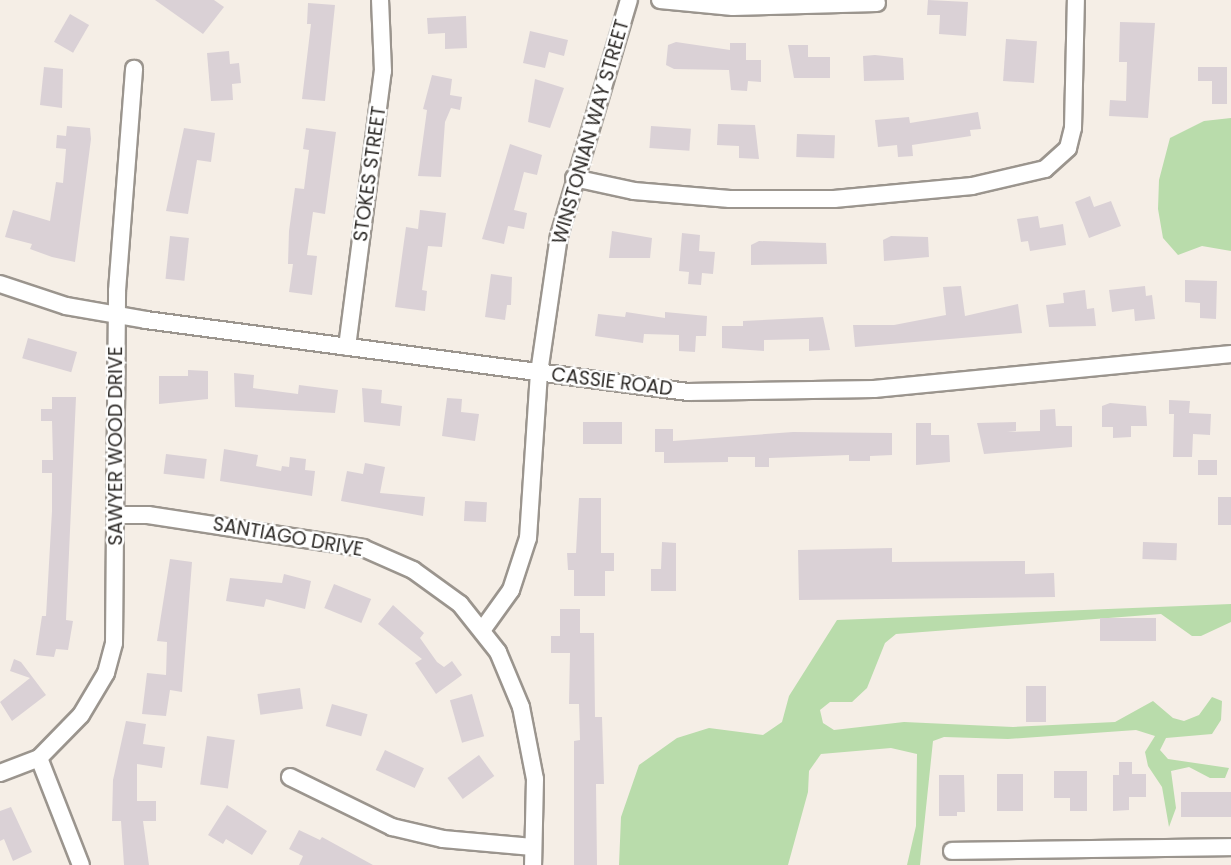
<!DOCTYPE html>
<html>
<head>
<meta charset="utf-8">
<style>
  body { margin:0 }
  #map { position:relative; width:1231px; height:865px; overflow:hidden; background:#f5eee6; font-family:Poppins,sans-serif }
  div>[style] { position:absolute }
  .green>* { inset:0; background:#b9dcab }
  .building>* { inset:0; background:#dad1d6; transform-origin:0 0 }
  .roads { filter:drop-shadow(2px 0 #9b958e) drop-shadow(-2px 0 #9b958e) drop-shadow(0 2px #9b958e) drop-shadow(0 -2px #9b958e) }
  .minor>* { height:16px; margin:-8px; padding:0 8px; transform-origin:8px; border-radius:8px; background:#fff }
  span { translate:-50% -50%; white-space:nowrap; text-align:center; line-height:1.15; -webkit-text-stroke:5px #fff; paint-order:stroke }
  .street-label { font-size:19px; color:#2d2a27 }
</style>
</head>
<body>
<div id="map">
  <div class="green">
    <div style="clip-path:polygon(1231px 118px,1231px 251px,1202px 246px,1178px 255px,1163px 238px,1158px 209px,1159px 180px,1170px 138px,1204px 121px)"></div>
    <div style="clip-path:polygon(1231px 604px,1231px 622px,1201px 636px,1192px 636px,1161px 614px,896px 634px,885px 643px,867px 688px,852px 702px,830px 702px,820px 710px,823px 723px,834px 730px,904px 722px,1013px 727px,1115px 722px,1153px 701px,1173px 718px,1184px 721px,1199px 715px,1212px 697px,1222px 701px,1221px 720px,1212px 734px,1166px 738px,1160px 750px,1168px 759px,1229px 768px,1225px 778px,1210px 778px,1189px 767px,1171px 771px,1176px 808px,1169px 827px,1162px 787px,1148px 766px,1145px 752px,1155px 736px,1136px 730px,1008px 739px,944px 737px,933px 741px,920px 865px,907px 865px,916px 826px,917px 754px,891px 748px,821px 754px,809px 771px,808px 792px,788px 865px,619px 865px,621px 817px,639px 765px,677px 738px,709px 728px,763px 735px,782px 722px,789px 696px,837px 620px)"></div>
  </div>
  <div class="building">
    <div style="clip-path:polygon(155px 0,214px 0,224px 7px,203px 34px)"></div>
    <div style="clip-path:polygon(928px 0,968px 2px,966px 36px,939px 34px,940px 15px,927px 15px)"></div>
    <div style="clip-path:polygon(308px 3px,335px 5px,325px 101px,302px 99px,311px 24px,307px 24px)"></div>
    <div style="left:70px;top:14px;width:22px;height:32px;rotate:30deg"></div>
    <div style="clip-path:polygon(466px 16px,467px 48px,445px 49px,445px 33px,428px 34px,427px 18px)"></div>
    <div style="clip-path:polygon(1120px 22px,1155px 23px,1148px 118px,1109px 116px,1110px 100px,1126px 101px,1127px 62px,1119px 62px)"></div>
    <div style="clip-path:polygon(530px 31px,568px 40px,564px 56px,549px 52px,545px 68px,523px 63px)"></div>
    <div style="left:1006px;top:39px;width:31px;height:42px;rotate:4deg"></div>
    <div style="clip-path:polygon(676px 42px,730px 50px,730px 43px,746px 43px,746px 60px,761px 60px,761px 82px,748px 81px,747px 91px,731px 90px,729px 70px,674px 69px,666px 65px,668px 45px)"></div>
    <div style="clip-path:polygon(788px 45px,808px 45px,808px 57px,830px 57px,830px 78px,794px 78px)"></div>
    <div style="clip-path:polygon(229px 51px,230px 64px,239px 63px,241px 83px,232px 84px,233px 100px,211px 101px,207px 53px)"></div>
    <div style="clip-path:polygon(875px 55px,903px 58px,904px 80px,864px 81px,863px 56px)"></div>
    <div style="clip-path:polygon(44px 67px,63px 69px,62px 108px,40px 105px)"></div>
    <div style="clip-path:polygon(1198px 67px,1227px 67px,1227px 104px,1212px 104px,1212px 81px,1198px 81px)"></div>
    <div style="clip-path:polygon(432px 75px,452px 79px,450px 95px,462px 97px,460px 110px,451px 108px,445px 122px,441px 177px,418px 176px,427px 110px,423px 109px)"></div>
    <div style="clip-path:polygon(535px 79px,564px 88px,550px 128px,528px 122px)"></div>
    <div style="clip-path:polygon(978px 112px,981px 129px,970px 130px,971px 136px,912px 145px,913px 156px,898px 157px,897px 145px,878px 147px,875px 120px,909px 117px,910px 123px)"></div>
    <div style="clip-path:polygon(718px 124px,755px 125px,759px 159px,739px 158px,739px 146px,717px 145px)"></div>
    <div style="clip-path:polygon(67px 126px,90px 128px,91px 139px,75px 262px,52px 257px,30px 249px,32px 244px,5px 237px,13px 210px,50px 221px,56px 182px,63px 183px,66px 149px,56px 148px,57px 135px,66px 136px)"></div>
    <div style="left:651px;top:126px;width:40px;height:22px;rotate:4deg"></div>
    <div style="clip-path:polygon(184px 128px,215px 133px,211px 162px,197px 160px,188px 214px,166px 211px)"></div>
    <div style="clip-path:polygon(306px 128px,336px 132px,325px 214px,313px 212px,307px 255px,317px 256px,312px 295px,289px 292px,293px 264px,288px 264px,289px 231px,295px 188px,304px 189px,309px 150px,303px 149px)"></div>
    <div style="left:797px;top:134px;width:38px;height:23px;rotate:2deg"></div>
    <div style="clip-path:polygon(510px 144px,542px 155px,537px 175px,524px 172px,514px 210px,527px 213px,524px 229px,508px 226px,504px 244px,482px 239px)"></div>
    <div style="clip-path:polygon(1090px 196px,1094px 207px,1111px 201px,1121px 226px,1089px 238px,1075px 202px)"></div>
    <div style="clip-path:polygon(420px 210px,446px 213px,442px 247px,428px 246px,422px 290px,427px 291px,425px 311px,395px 307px,406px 227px,418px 229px)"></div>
    <div style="clip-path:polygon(1038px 216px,1040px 228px,1063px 224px,1066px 245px,1030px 251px,1028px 241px,1021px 242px,1017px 219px)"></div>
    <div style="clip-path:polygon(612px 231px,652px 238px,650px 258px,609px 258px)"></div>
    <div style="clip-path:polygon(682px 233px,700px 235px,699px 251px,715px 252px,713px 274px,702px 273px,701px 285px,688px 284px,689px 272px,679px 271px)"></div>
    <div style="left:170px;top:236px;width:19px;height:43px;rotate:6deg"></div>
    <div style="clip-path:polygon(891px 236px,928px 237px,929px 257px,884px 261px,883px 240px)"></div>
    <div style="clip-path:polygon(759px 241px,826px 243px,827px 264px,751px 265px,751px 245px)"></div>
    <div style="clip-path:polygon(491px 274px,512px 277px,511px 305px,507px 305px,505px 320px,485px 317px)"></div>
    <div style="clip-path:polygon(1185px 280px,1217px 281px,1216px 319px,1200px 318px,1200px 303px,1185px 302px)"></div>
    <div style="clip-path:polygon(961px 286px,965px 316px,1018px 304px,1022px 333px,855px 347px,853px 325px,894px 325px,946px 315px,943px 287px)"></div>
    <div style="clip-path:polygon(1145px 286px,1146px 296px,1152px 295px,1155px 319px,1135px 321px,1134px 309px,1112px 312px,1109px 290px)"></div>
    <div style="clip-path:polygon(1085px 290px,1087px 309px,1094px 308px,1096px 326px,1049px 327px,1046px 305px,1064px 303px,1063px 293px)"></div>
    <div style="clip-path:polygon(626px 312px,665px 318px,665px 312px,707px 316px,706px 336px,696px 336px,695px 352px,679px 351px,679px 335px,644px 334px,643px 343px,595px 336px,598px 314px,625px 317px)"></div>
    <div style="clip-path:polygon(823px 317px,830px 350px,809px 351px,809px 339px,764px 340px,764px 351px,722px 348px,722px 326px,743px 326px,743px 321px)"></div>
    <div style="left:28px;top:338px;width:51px;height:21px;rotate:16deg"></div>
    <div style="clip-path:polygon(188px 370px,208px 371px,208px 399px,159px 404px,159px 376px,188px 376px)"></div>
    <div style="clip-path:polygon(234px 373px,254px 375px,253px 388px,298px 394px,299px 385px,338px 390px,335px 413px,235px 407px)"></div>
    <div style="clip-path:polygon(362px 388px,382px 390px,381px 403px,402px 406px,400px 426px,364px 422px)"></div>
    <div style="clip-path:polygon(52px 397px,76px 397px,66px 620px,73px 621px,68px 650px,56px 649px,54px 657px,36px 655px,42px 616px,46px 616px,52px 511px,52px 473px,42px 473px,42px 460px,53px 460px,52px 421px,41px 421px,41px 409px,52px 409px)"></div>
    <div style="clip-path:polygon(447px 398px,462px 399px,461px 412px,479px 414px,475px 441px,442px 436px)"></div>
    <div style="clip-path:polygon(1169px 400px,1190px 401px,1189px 413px,1211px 414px,1210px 435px,1193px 434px,1192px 457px,1173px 457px,1174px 414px,1169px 414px)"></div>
    <div style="clip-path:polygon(1110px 403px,1146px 406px,1147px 426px,1131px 426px,1131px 437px,1113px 438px,1113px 427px,1102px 427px,1102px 406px)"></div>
    <div style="clip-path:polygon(1055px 409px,1056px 426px,1072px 426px,1072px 447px,984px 454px,977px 423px,1016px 422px,1016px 431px,1007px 432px,1040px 431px,1040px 410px)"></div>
    <div style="left:583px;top:422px;width:39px;height:22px"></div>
    <div style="clip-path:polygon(916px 423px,931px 423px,931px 435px,949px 435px,950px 462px,916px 465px)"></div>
    <div style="clip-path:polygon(655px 429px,673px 429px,673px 441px,793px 432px,892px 433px,892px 455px,870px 456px,870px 461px,849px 461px,849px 455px,769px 458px,769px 467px,755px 467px,755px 457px,728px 457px,728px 462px,664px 463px,664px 452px,655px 452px)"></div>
    <div style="clip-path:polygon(224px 449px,258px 455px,256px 466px,281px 471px,282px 466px,289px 467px,290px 457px,306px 459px,305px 470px,315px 471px,312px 496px,220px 481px)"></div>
    <div style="left:166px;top:454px;width:41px;height:20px;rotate:7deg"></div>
    <div style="left:1198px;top:460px;width:19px;height:15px"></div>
    <div style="clip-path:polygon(365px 463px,385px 467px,380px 493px,425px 497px,423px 516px,341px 501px,347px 471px,363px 474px)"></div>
    <div style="left:1218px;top:497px;width:13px;height:28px"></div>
    <div style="clip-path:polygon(579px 498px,601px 498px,601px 553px,614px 553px,614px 571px,605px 571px,605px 596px,574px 596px,574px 570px,568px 570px,567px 553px,576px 553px)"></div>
    <div style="left:465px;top:501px;width:22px;height:20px;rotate:3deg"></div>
    <div style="clip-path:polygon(662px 542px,676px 543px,676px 591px,651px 591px,651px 569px,661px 569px)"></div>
    <div style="left:1143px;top:542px;width:34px;height:17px;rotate:2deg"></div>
    <div style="clip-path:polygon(892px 548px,892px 562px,1025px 561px,1025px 574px,1054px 573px,1055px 597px,799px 600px,798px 550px)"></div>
    <div style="clip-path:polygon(170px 559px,192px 562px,182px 692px,170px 690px,166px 716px,142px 714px,147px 673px,166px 675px,167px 642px,157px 641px)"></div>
    <div style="clip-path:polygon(284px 574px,311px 581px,305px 609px,266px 599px,264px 607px,226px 601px,230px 578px,282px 583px)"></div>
    <div style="left:334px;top:584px;width:40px;height:26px;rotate:22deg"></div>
    <div style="clip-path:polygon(393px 605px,424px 633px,420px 638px,437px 662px,444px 667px,452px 661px,462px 675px,436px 694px,415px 663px,422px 659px,378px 624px)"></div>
    <div style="clip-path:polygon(560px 609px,580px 609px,580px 633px,594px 633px,595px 717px,602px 717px,604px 784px,596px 784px,597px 865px,574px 865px,574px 741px,580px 740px,579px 704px,569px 704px,570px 653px,551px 653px,551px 636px,560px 636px)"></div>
    <div style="left:1156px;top:618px;width:23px;height:56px;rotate:90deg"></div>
    <div style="clip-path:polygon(14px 659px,21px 662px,46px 695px,12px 721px,0 702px,30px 678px,10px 671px)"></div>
    <div style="left:1026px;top:686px;width:20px;height:36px"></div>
    <div style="left:300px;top:688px;width:21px;height:43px;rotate:82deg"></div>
    <div style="left:472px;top:694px;width:44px;height:23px;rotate:74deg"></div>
    <div style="left:332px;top:704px;width:37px;height:23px;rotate:16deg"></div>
    <div style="clip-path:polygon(126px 721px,146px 724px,143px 744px,165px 747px,162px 768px,137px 764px,137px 801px,156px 801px,156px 821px,143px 821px,149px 865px,124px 865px,121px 821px,112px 821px,113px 780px)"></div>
    <div style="left:207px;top:736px;width:28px;height:49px;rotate:8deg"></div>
    <div style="left:385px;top:750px;width:43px;height:22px;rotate:25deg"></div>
    <div style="left:479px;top:755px;width:26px;height:39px;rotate:54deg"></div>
    <div style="clip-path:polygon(1119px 762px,1132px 762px,1132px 774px,1146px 774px,1146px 797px,1129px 797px,1129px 810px,1113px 811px,1113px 775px,1119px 775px)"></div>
    <div style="clip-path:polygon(1054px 771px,1087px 771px,1087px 811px,1070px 811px,1070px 798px,1054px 798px)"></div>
    <div style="left:997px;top:774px;width:26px;height:37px"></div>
    <div style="clip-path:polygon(939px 775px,964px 775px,965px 812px,957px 812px,957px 816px,939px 816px)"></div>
    <div style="left:1181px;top:792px;width:50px;height:25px"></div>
    <div style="clip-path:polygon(227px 805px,267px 831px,252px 855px,226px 839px,223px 844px,208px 835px)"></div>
    <div style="clip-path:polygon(11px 807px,32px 852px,13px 861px,4px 839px,0 841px,0 811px)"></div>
    <div style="clip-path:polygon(299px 830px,320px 840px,322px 837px,373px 865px,299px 865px,303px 856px,289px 849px)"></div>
  </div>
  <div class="roads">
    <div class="minor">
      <div style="left:660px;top:0;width:73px;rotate:5.5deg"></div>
      <div style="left:733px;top:7px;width:144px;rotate:-1.6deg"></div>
      <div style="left:574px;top:178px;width:61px;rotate:12.2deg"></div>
      <div style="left:634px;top:191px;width:96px;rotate:4.8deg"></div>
      <div style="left:730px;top:199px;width:104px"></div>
      <div style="left:834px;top:199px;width:139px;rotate:-5.4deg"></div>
      <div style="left:972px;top:186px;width:75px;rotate:-13.1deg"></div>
      <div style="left:1045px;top:169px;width:31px;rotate:-42deg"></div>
      <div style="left:1068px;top:148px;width:21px;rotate:-76deg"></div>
      <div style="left:1073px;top:128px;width:128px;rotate:-88.7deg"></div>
      <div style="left:0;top:284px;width:70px;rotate:18.4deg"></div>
      <div style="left:66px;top:306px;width:81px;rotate:9.9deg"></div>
      <div style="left:146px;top:320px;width:547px;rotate:7.57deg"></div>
      <div style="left:688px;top:392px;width:186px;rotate:-0.9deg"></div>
      <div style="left:874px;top:389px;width:359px;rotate:-5.6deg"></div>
      <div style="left:347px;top:347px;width:278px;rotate:-82.6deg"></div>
      <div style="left:383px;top:71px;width:71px;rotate:-92.4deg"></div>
      <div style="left:116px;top:515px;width:32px"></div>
      <div style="left:148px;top:515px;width:218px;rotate:8.7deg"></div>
      <div style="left:363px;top:548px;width:55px;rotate:23.7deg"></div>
      <div style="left:413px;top:570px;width:58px;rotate:35.9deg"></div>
      <div style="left:460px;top:604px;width:61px;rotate:51.6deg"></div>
      <div style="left:498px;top:652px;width:60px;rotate:67.3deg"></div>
      <div style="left:521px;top:707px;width:73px;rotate:79deg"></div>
      <div style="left:535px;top:779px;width:86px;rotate:91.3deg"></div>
      <div style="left:483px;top:629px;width:48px;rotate:-54.3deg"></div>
      <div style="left:511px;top:590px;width:55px;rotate:-71.9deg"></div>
      <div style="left:528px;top:538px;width:165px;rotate:-86.2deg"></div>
      <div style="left:539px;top:373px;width:138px;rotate:-81.7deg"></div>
      <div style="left:559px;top:236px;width:246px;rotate:-73.5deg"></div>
      <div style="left:39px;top:758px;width:115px;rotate:68.6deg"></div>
      <div style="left:0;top:773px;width:42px;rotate:-21deg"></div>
      <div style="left:39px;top:758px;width:60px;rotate:-45.7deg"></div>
      <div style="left:81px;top:715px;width:49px;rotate:-59.2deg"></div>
      <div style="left:106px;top:673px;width:31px;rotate:-75deg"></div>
      <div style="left:114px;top:643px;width:352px;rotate:-89.5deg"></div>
      <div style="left:117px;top:291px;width:223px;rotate:-85.6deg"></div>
      <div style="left:290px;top:777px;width:114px;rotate:26.1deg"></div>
      <div style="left:392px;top:827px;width:52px;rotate:13.2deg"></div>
      <div style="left:443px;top:839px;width:90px;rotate:5.1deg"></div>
      <div style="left:952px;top:851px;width:279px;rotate:-0.8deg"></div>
    </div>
  </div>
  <div class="street-label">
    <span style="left:591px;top:132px;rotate:-74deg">WINSTONIAN WAY STREET</span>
    <span style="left:370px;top:174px;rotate:-82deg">STOKES STREET</span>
    <span style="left:612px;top:382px;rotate:7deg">CASSIE ROAD</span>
    <span style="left:116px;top:446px;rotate:-90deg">SAWYER WOOD DRIVE</span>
    <span style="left:288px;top:537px;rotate:10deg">SANTIAGO DRIVE</span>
  </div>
</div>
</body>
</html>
